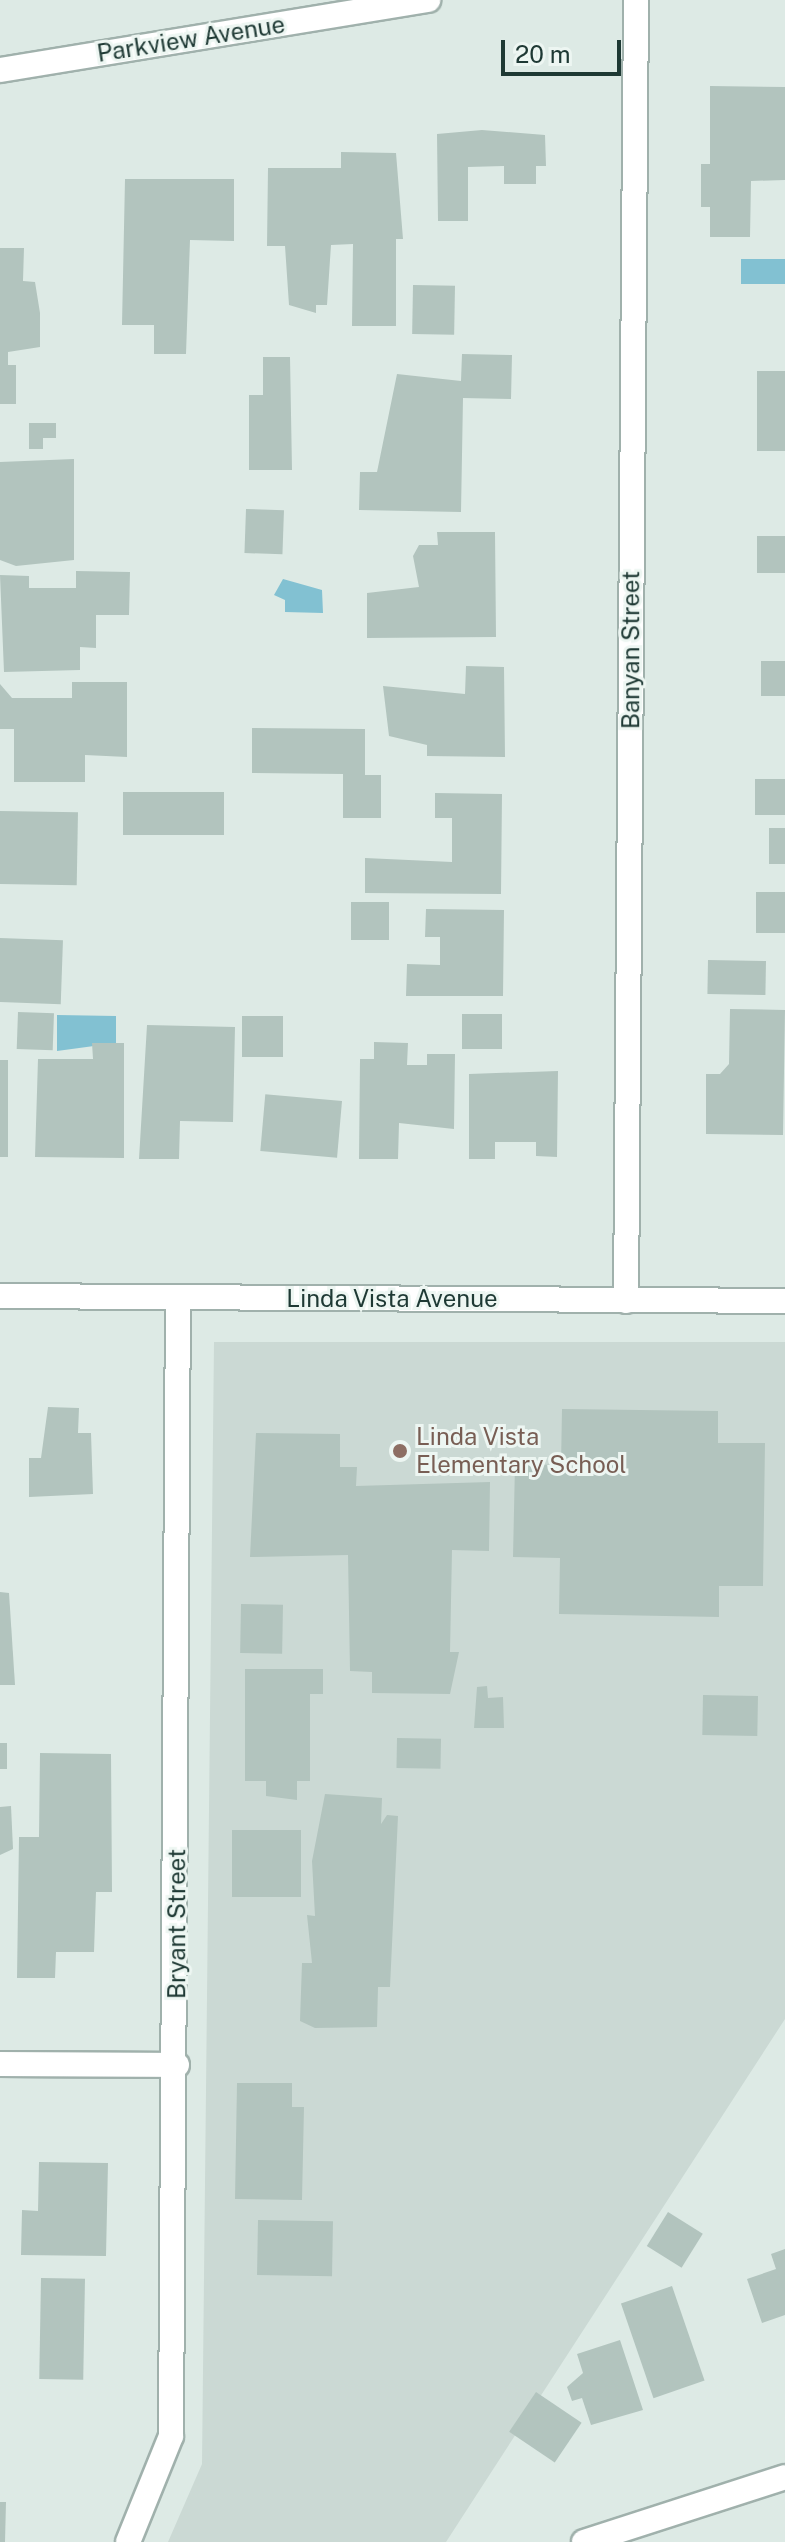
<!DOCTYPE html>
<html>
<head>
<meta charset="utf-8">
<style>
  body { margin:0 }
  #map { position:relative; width:785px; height:2542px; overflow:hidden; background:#ddeae5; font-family:"Public Sans",sans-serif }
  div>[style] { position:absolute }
  .built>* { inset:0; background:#cbd9d4 }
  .water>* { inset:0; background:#82c1d2; transform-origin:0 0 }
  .building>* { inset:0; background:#b2c4be; transform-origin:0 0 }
  .roads { filter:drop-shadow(2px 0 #a0b1ac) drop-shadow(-2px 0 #a0b1ac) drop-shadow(0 2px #a0b1ac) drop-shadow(0 -2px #a0b1ac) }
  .minor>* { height:24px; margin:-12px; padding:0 12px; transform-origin:12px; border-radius:12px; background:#fff }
  .secondary>* { height:24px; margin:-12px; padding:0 12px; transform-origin:12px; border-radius:12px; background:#fff }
  .dots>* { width:22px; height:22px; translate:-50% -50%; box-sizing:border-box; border:4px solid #edf6f2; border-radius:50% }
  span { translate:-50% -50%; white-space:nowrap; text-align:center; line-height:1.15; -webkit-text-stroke:6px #edf6f2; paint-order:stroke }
  .street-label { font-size:24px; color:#1e3934 }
  .education-label { font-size:24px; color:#785e54 }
  .left { translate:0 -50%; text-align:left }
  .scale { position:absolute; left:501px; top:40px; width:120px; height:36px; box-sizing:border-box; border:4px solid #1e3934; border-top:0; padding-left:10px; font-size:24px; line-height:28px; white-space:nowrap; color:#1e3934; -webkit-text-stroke:6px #edf6f2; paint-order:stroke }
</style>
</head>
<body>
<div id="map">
  <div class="built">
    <div style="clip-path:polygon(214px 1342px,785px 1342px,785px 2019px,446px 2542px,168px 2542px,202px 2464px)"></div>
  </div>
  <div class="water">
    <div style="left:741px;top:259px;width:44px;height:25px"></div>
    <div style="clip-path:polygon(283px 579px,322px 590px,323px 613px,285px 612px,285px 600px,274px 595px)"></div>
    <div style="clip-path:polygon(57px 1015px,116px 1016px,116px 1043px,57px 1051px)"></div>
  </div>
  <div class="building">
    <div style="clip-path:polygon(710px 86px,785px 87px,785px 180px,751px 181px,750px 237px,710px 237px,710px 207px,701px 207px,701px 164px,710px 164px)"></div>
    <div style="clip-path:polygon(482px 130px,545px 135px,546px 166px,536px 166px,536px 184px,504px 184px,504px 166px,468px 167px,468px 221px,438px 221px,437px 134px)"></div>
    <div style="clip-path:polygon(341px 152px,396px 153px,403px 239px,396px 239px,396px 326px,352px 326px,353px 244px,331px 245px,327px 305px,316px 305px,316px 313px,289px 305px,285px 246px,267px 246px,268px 168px,341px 168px)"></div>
    <div style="clip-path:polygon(125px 179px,234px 179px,234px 241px,190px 240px,186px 354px,154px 354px,154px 325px,122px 325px)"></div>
    <div style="clip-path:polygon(0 248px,24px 248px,23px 281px,35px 282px,40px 313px,40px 347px,8px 352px,8px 365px,16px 365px,16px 404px,0 404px)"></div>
    <div style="left:413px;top:285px;width:42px;height:49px;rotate:1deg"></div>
    <div style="clip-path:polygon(462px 354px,512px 355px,511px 399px,463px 398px,461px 512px,359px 510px,360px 472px,377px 472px,397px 374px,461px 381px)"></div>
    <div style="clip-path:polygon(263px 357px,290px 357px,292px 470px,249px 470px,249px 395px,263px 395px)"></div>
    <div style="left:757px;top:371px;width:28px;height:80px"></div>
    <div style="clip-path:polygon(29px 423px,56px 423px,56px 438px,43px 438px,43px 449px,29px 449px)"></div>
    <div style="clip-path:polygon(74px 459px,74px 560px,16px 566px,0 560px,0 462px)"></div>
    <div style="left:246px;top:509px;width:38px;height:44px;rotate:2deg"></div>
    <div style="clip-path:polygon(437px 532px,495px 532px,496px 637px,367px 638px,367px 593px,419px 587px,413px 556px,419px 545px,438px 545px)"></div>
    <div style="left:757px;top:536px;width:28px;height:37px"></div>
    <div style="clip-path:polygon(76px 571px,130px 572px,129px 615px,96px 615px,96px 648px,80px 647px,80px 670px,4px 672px,0 575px,29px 576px,29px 588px,76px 588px)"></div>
    <div style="left:761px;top:661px;width:24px;height:35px"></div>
    <div style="clip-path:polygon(466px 666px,504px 667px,505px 757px,427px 756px,427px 745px,389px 736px,383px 686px,465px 694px)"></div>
    <div style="clip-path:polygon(72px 682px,127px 682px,127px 757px,85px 755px,85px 782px,14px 782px,14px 729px,0 729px,0 684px,12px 698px,72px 698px)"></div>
    <div style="clip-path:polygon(252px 728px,365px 729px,365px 775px,381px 775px,381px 818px,343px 818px,343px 774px,252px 773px)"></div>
    <div style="left:755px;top:779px;width:30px;height:36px"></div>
    <div style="left:224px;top:792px;width:43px;height:101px;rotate:90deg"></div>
    <div style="clip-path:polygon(435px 793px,502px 794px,501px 894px,365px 893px,365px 858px,452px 862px,452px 818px,435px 818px)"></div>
    <div style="left:0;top:811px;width:78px;height:73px;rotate:1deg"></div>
    <div style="left:769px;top:828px;width:16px;height:36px"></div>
    <div style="left:756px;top:892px;width:29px;height:41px"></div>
    <div style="left:351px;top:902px;width:38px;height:38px"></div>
    <div style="clip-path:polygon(426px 909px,504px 910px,503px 996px,406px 996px,407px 964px,440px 965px,440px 937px,425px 937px)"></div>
    <div style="left:0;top:938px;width:63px;height:64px;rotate:2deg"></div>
    <div style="left:708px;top:960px;width:58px;height:34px;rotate:1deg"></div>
    <div style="clip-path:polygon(730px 1009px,785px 1010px,783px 1135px,706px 1134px,706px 1074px,720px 1074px,729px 1064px)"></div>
    <div style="left:18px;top:1012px;width:36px;height:37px;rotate:2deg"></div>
    <div style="left:462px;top:1014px;width:40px;height:35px"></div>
    <div style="left:242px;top:1016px;width:41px;height:41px"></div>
    <div style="clip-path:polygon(147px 1025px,235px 1027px,233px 1122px,180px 1121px,179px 1159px,139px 1159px)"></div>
    <div style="clip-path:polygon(374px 1042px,408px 1043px,407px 1065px,427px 1065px,427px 1054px,455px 1054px,454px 1129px,399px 1123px,398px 1159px,359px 1159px,360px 1059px,374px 1059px)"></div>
    <div style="clip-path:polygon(92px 1043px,124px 1043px,124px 1158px,35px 1157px,38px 1059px,93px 1059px)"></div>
    <div style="left:0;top:1060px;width:8px;height:97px"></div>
    <div style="clip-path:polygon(558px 1071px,557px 1157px,536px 1156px,536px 1142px,495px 1142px,495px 1159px,469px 1159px,469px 1074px)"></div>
    <div style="left:342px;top:1101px;width:57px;height:77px;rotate:95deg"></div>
    <div style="clip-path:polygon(48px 1407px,79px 1408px,78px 1433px,91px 1433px,93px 1494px,29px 1497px,29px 1458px,41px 1458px)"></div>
    <div style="clip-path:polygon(562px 1409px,718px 1411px,718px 1443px,765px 1443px,763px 1586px,719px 1586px,719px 1617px,559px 1614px,560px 1558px,513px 1557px,515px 1464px,561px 1465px)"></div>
    <div style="clip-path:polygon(256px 1433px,340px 1434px,340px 1467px,357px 1467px,356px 1486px,490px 1482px,489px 1551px,452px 1550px,450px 1652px,459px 1652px,450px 1694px,372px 1693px,372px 1672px,350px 1671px,348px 1555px,250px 1557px)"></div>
    <div style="clip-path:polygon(0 1592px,9px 1593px,15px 1685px,0 1685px)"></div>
    <div style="left:241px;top:1604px;width:42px;height:49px;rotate:1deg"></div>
    <div style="clip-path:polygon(245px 1669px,323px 1669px,323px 1694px,310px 1694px,310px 1781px,297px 1781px,297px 1800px,266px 1796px,266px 1781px,245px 1781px)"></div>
    <div style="clip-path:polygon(487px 1686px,488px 1698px,503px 1697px,504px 1728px,474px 1728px,477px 1687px)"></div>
    <div style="left:703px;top:1695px;width:55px;height:40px;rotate:1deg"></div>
    <div style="left:397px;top:1738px;width:44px;height:30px;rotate:1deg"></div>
    <div style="left:0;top:1743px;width:7px;height:26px"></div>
    <div style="clip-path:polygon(40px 1753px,111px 1754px,112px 1892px,96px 1892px,94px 1952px,56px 1952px,55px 1978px,17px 1978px,19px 1837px,39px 1837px)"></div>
    <div style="clip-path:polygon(325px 1794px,382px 1798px,381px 1824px,387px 1815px,398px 1816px,390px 1987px,378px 1987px,377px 2027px,315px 2028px,300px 2021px,302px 1963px,312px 1963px,307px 1915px,315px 1916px,312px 1861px)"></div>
    <div style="clip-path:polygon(11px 1806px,13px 1849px,0 1855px,0 1807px)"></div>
    <div style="left:301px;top:1830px;width:67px;height:69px;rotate:90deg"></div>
    <div style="clip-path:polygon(237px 2083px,292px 2083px,292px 2107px,304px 2107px,302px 2200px,235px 2199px)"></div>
    <div style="clip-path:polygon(39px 2162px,108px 2163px,106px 2256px,21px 2255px,22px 2210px,38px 2211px)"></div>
    <div style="left:668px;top:2212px;width:41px;height:40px;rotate:32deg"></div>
    <div style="left:258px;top:2220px;width:75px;height:55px;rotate:1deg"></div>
    <div style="clip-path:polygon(785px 2249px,785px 2315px,762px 2323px,747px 2279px,776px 2269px,771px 2254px)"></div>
    <div style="left:41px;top:2278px;width:44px;height:101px;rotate:1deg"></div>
    <div style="left:672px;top:2286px;width:100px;height:54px;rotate:71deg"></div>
    <div style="clip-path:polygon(620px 2340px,643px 2410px,591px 2425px,582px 2398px,572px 2401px,567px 2387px,583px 2373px,577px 2354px)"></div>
    <div style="left:536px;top:2392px;width:55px;height:48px;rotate:34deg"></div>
    <div style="clip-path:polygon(0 2502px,6px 2502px,5px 2542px,0 2542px)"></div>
  </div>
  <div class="roads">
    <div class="minor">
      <div style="left:0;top:70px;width:434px;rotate:-9.3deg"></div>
      <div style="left:626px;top:1301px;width:1301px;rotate:-89.56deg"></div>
      <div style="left:0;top:2064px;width:177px;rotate:0.3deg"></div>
      <div style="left:128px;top:2542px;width:114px;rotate:-67.9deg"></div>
      <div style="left:171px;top:2436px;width:1139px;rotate:-89.65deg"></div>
      <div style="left:584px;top:2542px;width:211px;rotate:-17.9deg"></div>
    </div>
    <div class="secondary">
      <div style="left:0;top:1296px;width:785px;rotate:0.36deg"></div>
    </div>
  </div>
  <div class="dots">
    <div style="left:400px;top:1451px;background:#8d6e63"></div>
  </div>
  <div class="street-label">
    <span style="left:191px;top:39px;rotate:-9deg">Parkview Avenue</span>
    <span style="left:631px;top:650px;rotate:-90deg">Banyan Street</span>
    <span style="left:392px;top:1299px">Linda Vista Avenue</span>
    <span style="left:177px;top:1924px;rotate:-90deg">Bryant Street</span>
  </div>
  <div class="education-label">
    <span class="left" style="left:416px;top:1451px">Linda Vista<br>Elementary School</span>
  </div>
  <div class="scale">20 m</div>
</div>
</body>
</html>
